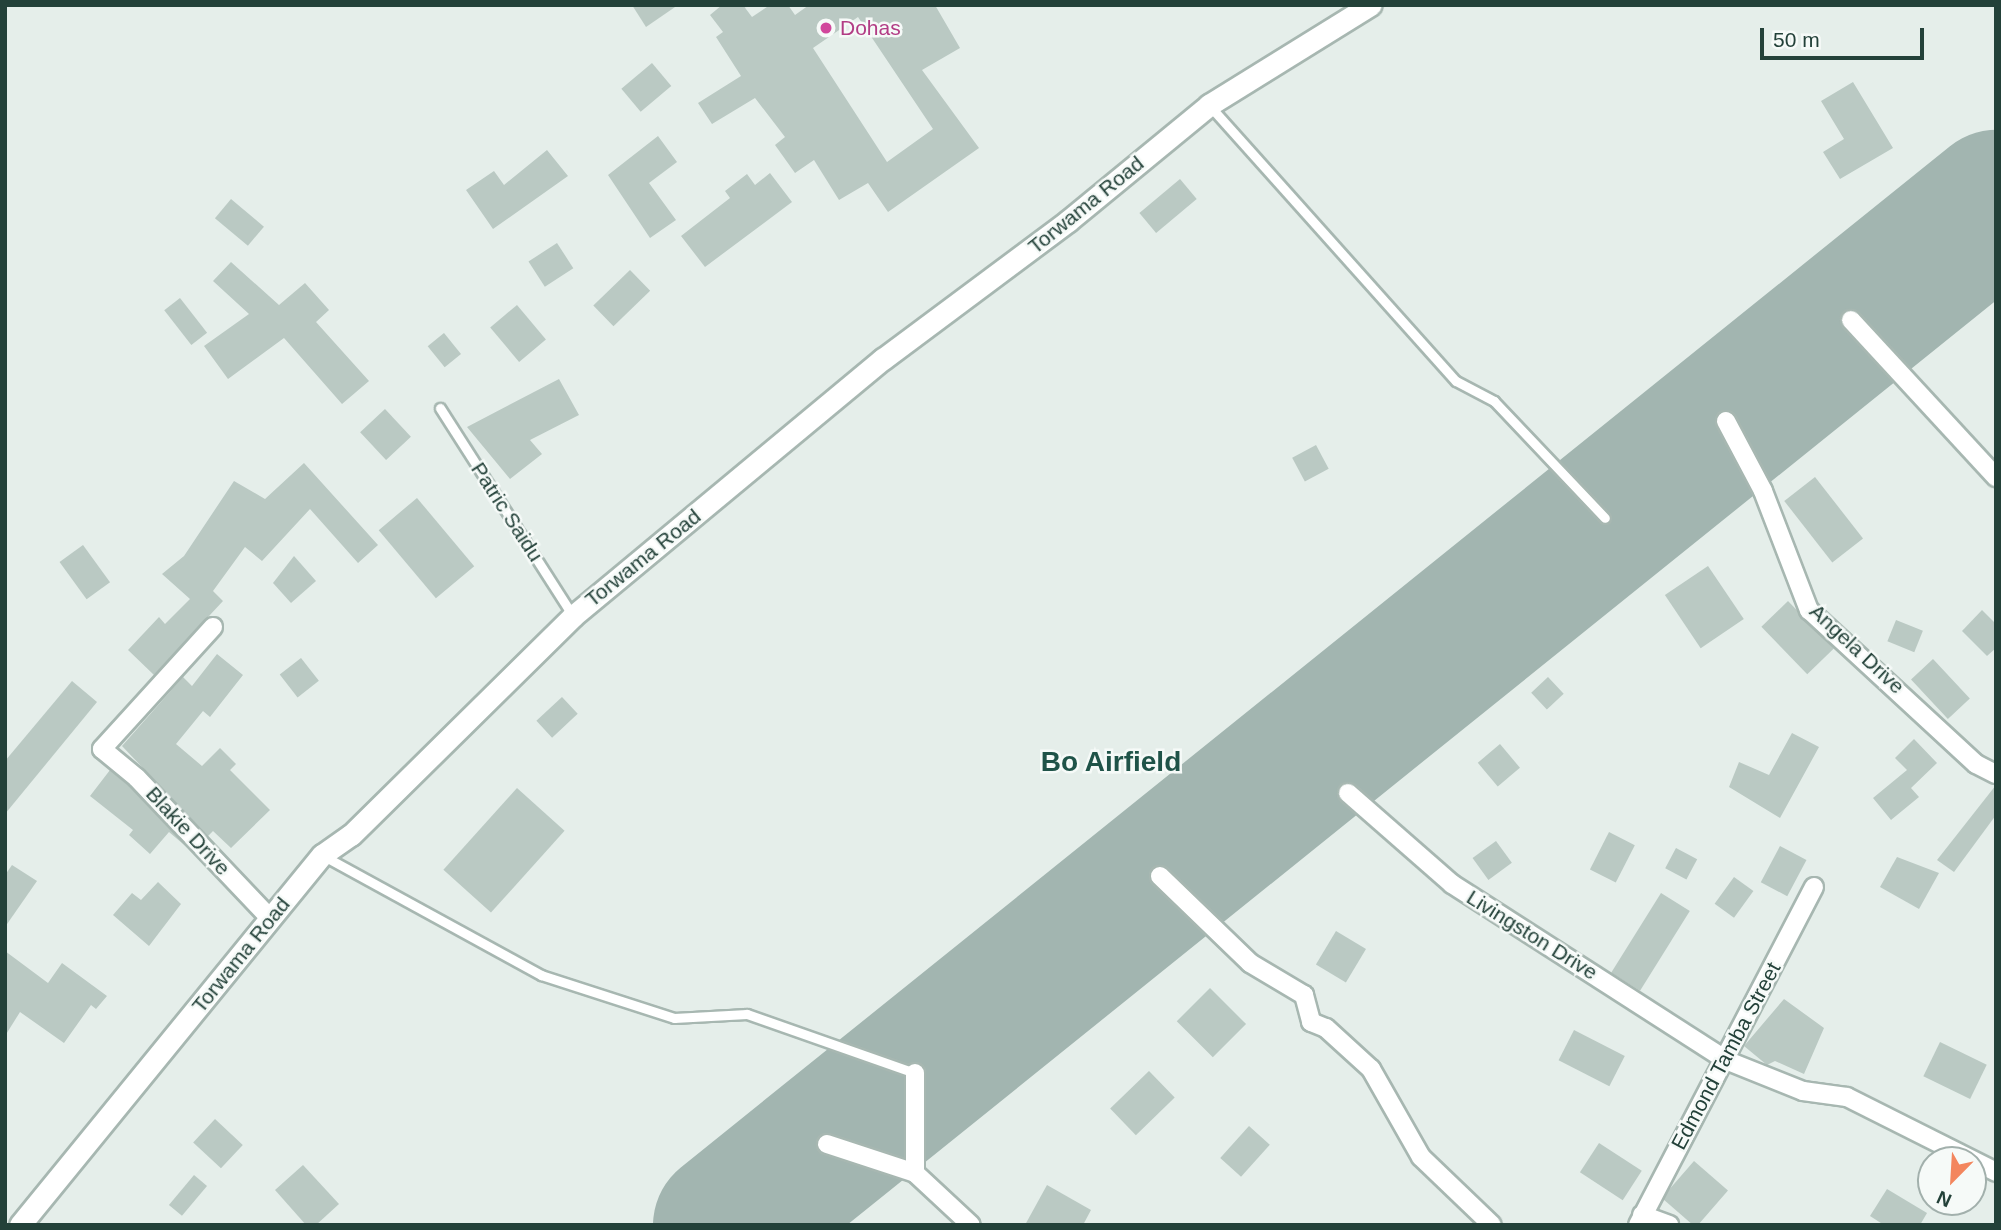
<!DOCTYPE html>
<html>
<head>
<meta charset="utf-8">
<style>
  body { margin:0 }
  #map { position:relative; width:2001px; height:1230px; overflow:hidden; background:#e5eeea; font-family:Helvetica,sans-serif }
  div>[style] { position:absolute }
  .runway>* { height:149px; margin:-74.5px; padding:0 74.5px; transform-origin:74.5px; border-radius:74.5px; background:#a2b5b0 }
  .building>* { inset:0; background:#bac9c3; transform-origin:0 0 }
  .roads { filter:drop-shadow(2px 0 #a7b7b1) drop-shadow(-2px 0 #a7b7b1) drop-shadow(0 2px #a7b7b1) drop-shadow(0 -2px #a7b7b1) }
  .lane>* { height:9px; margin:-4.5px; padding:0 4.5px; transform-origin:4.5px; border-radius:4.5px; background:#fff }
  .street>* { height:18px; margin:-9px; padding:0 9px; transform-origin:9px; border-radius:9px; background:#fff }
  .secondary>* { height:21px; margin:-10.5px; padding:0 10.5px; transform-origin:10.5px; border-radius:10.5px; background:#fff }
  .dots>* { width:19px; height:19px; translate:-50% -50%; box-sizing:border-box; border:4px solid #f6faf8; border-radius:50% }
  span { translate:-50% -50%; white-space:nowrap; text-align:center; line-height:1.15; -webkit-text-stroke:5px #f6faf8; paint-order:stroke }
  .hotel-label { font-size:21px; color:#b23c85 }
  .left { translate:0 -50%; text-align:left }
  .street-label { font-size:21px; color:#234139 }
  .district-label { font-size:28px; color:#1f5348; font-weight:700 }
  .frame { position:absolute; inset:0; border:7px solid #234139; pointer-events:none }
  .north { position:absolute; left:1917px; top:1146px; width:70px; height:70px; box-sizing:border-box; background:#f6faf8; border:2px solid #a2b0ac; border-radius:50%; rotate:204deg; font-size:19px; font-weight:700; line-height:28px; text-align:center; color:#234139 }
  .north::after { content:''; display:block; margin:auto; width:24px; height:32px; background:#f3865e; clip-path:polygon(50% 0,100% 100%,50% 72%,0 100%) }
  .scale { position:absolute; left:1760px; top:28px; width:164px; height:32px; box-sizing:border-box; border:4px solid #234139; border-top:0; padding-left:9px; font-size:21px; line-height:24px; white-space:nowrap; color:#234139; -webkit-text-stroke:5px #f6faf8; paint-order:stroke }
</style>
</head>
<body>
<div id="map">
  <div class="runway">
    <div style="left:727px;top:1225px;width:1629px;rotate:-38.82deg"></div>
  </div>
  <div class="building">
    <div style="clip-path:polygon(632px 5px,678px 5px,646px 27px)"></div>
    <div style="clip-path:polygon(evenodd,722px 5px,743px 5px,752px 17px,770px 5px,788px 5px,795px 15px,809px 5px,935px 5px,960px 48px,922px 70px,979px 148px,888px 212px,868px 183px,839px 200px,814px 160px,795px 173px,775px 145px,785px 137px,755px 98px,712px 124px,698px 103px,741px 76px,716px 37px,723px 32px,710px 15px,722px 5px,858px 17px,933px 129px,887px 162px,813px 48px,858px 17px)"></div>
    <div style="left:652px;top:63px;width:30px;height:40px;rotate:50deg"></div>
    <div style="clip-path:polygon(1853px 82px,1893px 148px,1840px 179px,1823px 152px,1844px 139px,1821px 101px)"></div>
    <div style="clip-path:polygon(658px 136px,677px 162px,649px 183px,676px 220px,650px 238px,608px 175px)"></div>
    <div style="clip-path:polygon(547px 150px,568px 176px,493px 229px,466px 190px,494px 171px,504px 185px)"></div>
    <div style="clip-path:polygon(770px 173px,792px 202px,705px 267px,681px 236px,730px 198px,725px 191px,747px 174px,755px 185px)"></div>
    <div style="left:1180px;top:179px;width:26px;height:53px;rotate:50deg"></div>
    <div style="left:231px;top:199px;width:43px;height:25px;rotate:40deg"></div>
    <div style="left:557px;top:243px;width:30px;height:34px;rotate:57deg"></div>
    <div style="clip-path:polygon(231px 262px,279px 305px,305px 283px,329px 310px,316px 322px,369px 381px,342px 404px,284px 338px,228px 379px,204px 346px,249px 314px,213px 281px)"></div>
    <div style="left:630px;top:270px;width:29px;height:51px;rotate:46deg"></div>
    <div style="left:180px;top:298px;width:44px;height:20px;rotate:52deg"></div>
    <div style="left:517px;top:305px;width:45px;height:35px;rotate:50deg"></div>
    <div style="left:444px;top:333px;width:27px;height:21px;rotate:51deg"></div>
    <div style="clip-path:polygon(559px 379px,579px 415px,530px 440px,542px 454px,510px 479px,467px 427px)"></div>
    <div style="left:385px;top:409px;width:38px;height:34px;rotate:47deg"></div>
    <div style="left:1316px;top:445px;width:27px;height:27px;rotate:62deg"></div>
    <div style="clip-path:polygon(304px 463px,378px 545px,358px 563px,310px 509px,262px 561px,245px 547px,213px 591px,223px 601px,154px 675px,128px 650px,159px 617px,165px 624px,190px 599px,162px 574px,184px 556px,234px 481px,265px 499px)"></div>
    <div style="left:1815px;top:477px;width:78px;height:39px;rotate:52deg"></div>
    <div style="left:417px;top:498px;width:89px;height:50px;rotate:50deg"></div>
    <div style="left:83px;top:545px;width:46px;height:29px;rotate:54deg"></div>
    <div style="clip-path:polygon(294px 556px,316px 581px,291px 603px,273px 583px)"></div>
    <div style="left:1708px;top:566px;width:64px;height:52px;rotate:56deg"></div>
    <div style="left:1788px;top:601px;width:66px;height:37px;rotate:46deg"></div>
    <div style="clip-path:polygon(1982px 610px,1996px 624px,1996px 648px,1987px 656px,1962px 631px)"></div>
    <div style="left:1896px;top:620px;width:29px;height:23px;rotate:22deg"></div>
    <div style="clip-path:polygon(217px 654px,243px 675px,210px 717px,203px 711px,176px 744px,202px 766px,220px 748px,236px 764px,230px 770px,270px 810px,231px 848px,213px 831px,208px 836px,122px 746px,183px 677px,192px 686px)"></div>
    <div style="left:301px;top:658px;width:29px;height:27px;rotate:52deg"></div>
    <div style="left:1933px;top:659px;width:54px;height:30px;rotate:47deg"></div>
    <div style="left:1548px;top:677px;width:23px;height:23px;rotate:47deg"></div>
    <div style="clip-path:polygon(72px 681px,97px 702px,5px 814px,5px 761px)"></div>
    <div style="left:562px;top:697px;width:23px;height:35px;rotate:47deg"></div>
    <div style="clip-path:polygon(1792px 733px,1819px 747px,1780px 818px,1729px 787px,1739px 762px,1769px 775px)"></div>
    <div style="clip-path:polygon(1914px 739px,1937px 763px,1911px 788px,1919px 797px,1891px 820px,1873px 798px,1907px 770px,1895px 758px)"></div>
    <div style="left:1500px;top:744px;width:31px;height:29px;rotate:50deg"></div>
    <div style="clip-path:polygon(110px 770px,129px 786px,189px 849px,169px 832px,150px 854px,129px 835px,133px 830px,90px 796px)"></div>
    <div style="clip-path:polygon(1996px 785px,1996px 815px,1954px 872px,1937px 860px)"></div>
    <div style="left:517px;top:788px;width:64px;height:110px;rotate:42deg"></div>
    <div style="left:1609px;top:832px;width:29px;height:42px;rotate:27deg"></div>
    <div style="left:1496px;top:841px;width:27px;height:29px;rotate:54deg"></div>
    <div style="left:1780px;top:846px;width:30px;height:41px;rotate:28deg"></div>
    <div style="left:1676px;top:848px;width:24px;height:23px;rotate:28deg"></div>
    <div style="clip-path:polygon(1897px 857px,1939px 873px,1919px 909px,1880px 887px)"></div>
    <div style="clip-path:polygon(12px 865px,37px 881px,5px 927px,5px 875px)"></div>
    <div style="left:1734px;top:877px;width:24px;height:33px;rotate:36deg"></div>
    <div style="clip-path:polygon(158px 882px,181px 904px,149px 946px,113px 915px,132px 893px,141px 900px)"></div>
    <div style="left:1661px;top:893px;width:34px;height:94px;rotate:32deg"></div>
    <div style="left:1336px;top:931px;width:35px;height:39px;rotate:31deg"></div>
    <div style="clip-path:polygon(5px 951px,48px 983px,62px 963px,107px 996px,96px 1009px,91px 1005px,64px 1043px,20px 1012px,5px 1036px)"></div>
    <div style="left:1210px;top:988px;width:51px;height:47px;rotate:45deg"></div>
    <div style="clip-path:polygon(1784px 999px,1824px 1028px,1804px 1074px,1775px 1061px,1767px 1065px,1744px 1046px)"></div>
    <div style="left:1574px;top:1030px;width:57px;height:34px;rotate:27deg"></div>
    <div style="left:1940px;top:1042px;width:52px;height:38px;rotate:26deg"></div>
    <div style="left:1149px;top:1071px;width:37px;height:54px;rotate:46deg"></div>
    <div style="left:215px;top:1119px;width:38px;height:32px;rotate:43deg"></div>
    <div style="left:1249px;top:1126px;width:28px;height:43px;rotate:42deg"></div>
    <div style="left:1599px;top:1143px;width:51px;height:35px;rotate:33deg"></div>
    <div style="left:1694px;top:1161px;width:45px;height:49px;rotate:41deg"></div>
    <div style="clip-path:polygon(303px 1165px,339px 1204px,316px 1225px,306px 1225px,275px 1190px)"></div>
    <div style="left:194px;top:1175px;width:17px;height:39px;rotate:40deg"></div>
    <div style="clip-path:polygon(1047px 1185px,1091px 1210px,1083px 1225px,1025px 1225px)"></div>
    <div style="clip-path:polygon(1887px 1189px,1927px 1213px,1920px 1225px,1884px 1225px,1870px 1216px)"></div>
  </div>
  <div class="roads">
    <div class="lane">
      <div style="left:1209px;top:105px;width:370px;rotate:48.2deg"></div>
      <div style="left:1456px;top:381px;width:43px;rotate:27.8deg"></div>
      <div style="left:1494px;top:401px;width:161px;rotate:46.5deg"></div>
      <div style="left:440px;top:408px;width:247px;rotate:57.4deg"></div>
      <div style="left:322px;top:855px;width:250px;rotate:28.7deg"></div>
      <div style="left:541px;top:975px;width:140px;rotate:17.9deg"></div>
      <div style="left:674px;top:1018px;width:73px;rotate:-3.1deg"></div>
      <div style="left:747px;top:1014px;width:178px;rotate:19.4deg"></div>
    </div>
    <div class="street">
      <div style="left:1851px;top:320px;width:214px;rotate:47.3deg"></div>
      <div style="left:1726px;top:421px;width:79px;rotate:62.1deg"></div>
      <div style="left:1763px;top:491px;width:128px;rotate:68.9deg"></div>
      <div style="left:1809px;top:610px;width:227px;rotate:42.7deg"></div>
      <div style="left:1976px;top:764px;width:22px;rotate:27deg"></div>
      <div style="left:213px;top:627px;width:165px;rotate:132.3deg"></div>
      <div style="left:102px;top:749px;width:45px;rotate:39.6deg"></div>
      <div style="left:137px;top:778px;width:193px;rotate:46.5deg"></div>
      <div style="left:1348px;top:793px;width:138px;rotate:41.2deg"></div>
      <div style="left:1452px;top:884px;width:328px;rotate:32.7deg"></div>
      <div style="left:1728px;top:1061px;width:81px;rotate:21.8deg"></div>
      <div style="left:1803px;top:1091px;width:44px;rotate:7.8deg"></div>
      <div style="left:1847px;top:1097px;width:167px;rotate:26.7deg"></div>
      <div style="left:1160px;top:876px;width:125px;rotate:44deg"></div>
      <div style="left:1250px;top:963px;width:63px;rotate:30.7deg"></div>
      <div style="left:1304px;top:995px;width:28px;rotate:75deg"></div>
      <div style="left:1311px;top:1022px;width:16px;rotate:22deg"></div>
      <div style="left:1326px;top:1028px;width:61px;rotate:42.3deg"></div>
      <div style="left:1371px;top:1069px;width:101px;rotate:60.4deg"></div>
      <div style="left:1421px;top:1157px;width:98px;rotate:43.8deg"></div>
      <div style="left:827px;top:1144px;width:93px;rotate:18.2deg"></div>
      <div style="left:915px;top:1173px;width:100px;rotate:-90deg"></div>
      <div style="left:915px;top:1173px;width:76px;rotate:42.9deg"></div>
      <div style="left:1642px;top:1215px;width:29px;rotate:20deg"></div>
      <div style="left:1638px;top:1225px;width:381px;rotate:-62.5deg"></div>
    </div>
    <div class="secondary">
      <div style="left:20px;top:1225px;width:478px;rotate:-50.8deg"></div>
      <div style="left:322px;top:855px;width:35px;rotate:-35deg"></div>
      <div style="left:351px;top:835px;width:312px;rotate:-44.6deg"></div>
      <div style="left:573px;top:616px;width:403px;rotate:-39.7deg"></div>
      <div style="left:883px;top:359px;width:231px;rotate:-36.7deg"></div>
      <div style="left:1068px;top:221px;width:183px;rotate:-39.4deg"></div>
      <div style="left:1209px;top:105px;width:190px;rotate:-31.8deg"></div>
    </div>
  </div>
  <div class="dots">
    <div style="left:826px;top:28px;background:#d1479c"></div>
  </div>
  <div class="hotel-label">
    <span class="left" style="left:840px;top:28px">Dohas</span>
  </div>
  <div class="street-label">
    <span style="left:1086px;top:205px;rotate:-39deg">Torwama Road</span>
    <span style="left:507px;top:512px;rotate:57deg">Patric Saidu</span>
    <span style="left:643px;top:558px;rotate:-39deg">Torwama Road</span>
    <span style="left:1857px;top:649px;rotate:43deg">Angela Drive</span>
    <span style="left:188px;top:831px;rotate:47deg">Blakie Drive</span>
    <span style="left:1532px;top:935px;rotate:32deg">Livingston Drive</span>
    <span style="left:241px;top:955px;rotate:-51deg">Torwama Road</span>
    <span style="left:1726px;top:1056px;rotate:-62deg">Edmond Tamba Street</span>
  </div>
  <div class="district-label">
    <span style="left:1111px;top:762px">Bo Airfield</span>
  </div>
  <div class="frame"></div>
  <div class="north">N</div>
  <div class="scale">50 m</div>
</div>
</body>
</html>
